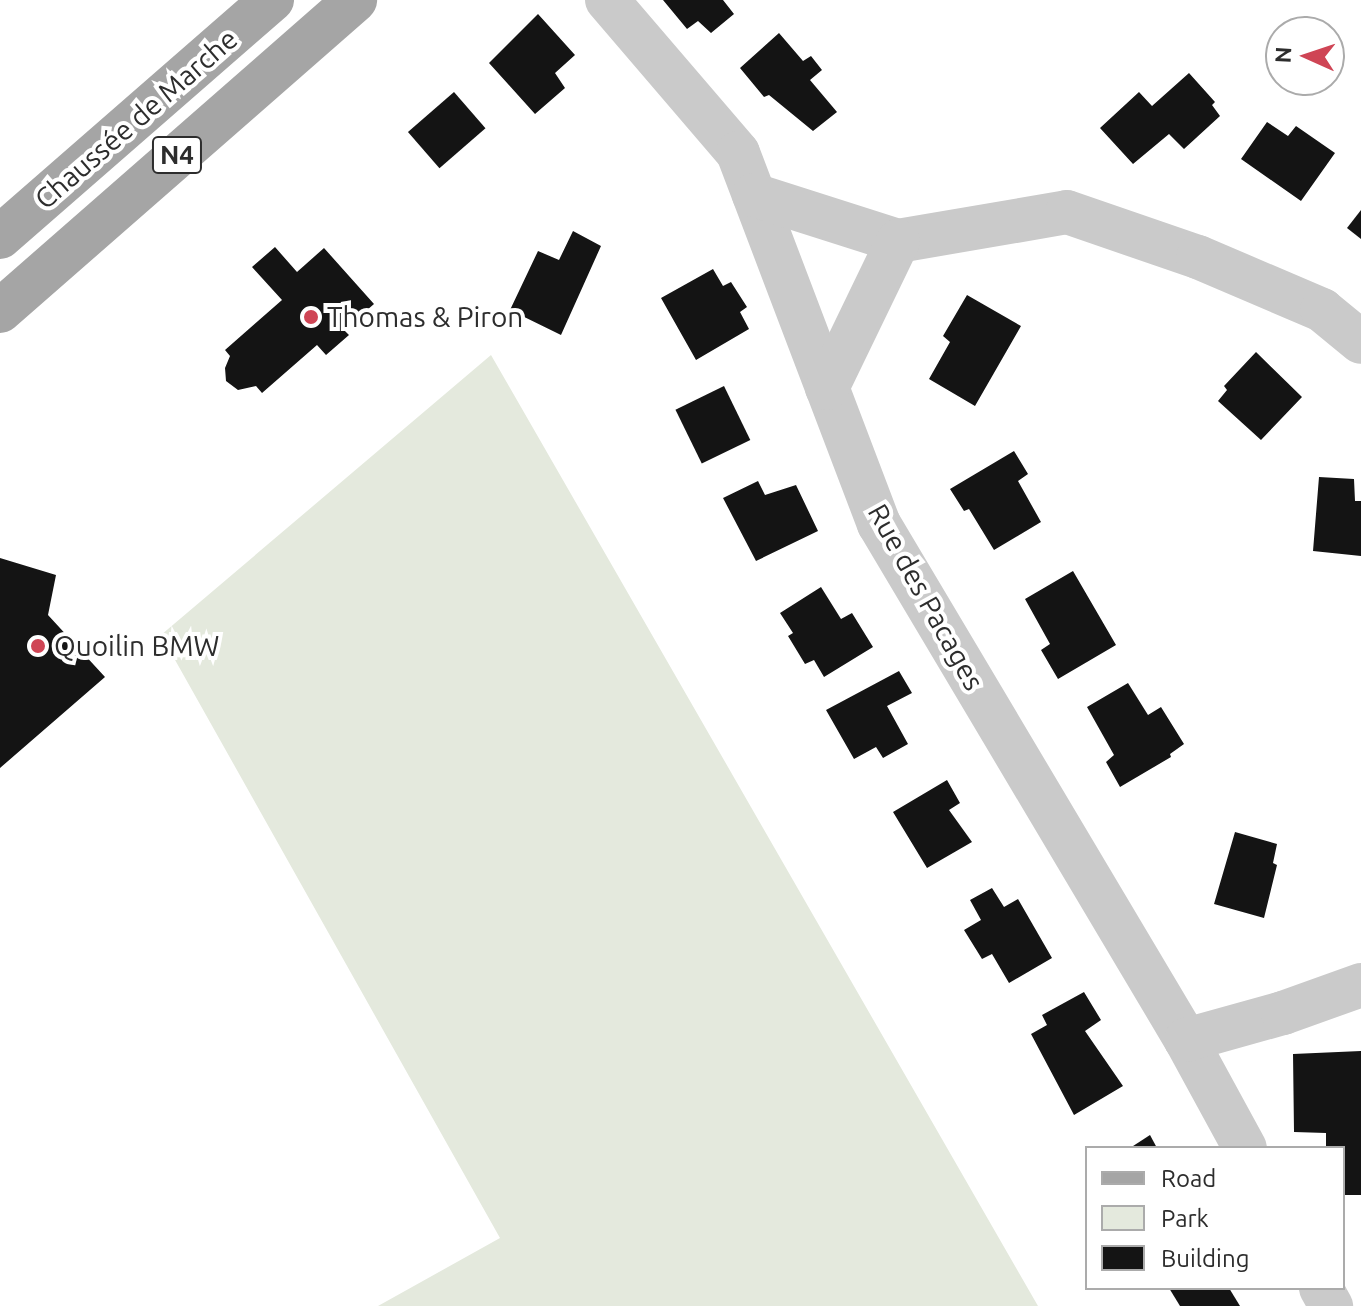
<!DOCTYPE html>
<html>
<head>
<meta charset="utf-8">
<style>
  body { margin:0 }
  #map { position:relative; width:1361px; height:1306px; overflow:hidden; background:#fff; font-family:Ubuntu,sans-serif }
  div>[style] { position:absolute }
  .green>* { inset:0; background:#e4e9dd }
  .building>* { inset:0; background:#141414; transform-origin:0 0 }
  .minor>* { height:44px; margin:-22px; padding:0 22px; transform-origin:22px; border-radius:22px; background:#cacaca }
  .major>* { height:44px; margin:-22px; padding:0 22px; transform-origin:22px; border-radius:22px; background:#a5a5a5 }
  .dots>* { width:22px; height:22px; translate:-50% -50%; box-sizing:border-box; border:4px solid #fff; border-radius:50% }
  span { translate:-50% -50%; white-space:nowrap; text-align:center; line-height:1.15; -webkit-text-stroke:8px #fff; paint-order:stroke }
  .shield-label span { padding:2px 6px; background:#fff; border:2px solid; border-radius:6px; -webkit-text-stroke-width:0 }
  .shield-label { font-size:26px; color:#2d2d2d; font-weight:700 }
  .street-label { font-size:28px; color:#2d2d2d }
  .poi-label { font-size:28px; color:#2d2d2d }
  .left { translate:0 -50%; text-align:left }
  .legend { position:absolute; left:1085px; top:1146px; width:260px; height:144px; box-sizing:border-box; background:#fff; border:2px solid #ababab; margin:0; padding:10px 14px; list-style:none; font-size:24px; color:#2d2d2d }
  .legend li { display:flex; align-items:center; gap:16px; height:40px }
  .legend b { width:40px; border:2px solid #ababab }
  .north { position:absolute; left:1265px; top:16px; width:80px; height:80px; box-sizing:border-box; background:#fff; border:2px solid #ababab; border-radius:50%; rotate:273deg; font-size:22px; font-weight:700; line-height:32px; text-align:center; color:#2d2d2d }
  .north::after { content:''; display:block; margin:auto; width:28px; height:36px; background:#cf4555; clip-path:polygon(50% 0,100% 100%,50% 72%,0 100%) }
</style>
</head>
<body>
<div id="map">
  <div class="green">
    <div style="clip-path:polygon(491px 355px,1019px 1273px,1038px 1306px,378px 1306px,500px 1238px,161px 635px)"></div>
  </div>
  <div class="building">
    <div style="clip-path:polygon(663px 0,723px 0,734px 14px,711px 33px,698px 21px,687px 29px)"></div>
    <div style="clip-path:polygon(538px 14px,575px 55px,555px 73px,565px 88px,535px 114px,489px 63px)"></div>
    <div style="clip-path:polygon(779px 33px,803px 61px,811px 56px,822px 70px,810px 80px,837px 112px,813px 131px,769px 95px,764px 97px,740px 68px)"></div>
    <div style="clip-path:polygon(1189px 73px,1215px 102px,1212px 105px,1220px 116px,1184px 149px,1169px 134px,1133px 164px,1100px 128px,1139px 92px,1152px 106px)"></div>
    <div style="left:454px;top:92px;width:48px;height:61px;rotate:49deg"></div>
    <div style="clip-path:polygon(1267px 122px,1288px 136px,1296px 126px,1335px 153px,1301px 201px,1241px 159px)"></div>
    <div style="clip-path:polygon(1361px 210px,1361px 239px,1347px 228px)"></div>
    <div style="clip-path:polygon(573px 231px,601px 246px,561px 335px,510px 310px,538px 251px,559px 260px)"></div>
    <div style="clip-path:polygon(275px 247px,297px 272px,324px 248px,374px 304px,344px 330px,349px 335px,326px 355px,317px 345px,262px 393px,256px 386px,238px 390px,226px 381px,225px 368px,230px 356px,225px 350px,282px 300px,252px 267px)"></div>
    <div style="clip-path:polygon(713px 269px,723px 286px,731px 282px,747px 307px,740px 312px,749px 329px,696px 360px,661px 298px)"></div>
    <div style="clip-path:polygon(967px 295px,1021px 326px,975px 406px,929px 379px,950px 342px,943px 336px)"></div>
    <div style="clip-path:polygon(1256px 352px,1302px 397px,1261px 440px,1218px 401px,1227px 390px,1224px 386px)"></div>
    <div style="left:724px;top:386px;width:60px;height:54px;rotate:64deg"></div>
    <div style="clip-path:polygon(1014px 451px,1028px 474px,1018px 481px,1041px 522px,994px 550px,969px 509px,964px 511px,950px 489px)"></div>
    <div style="clip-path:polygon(1319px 477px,1354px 479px,1355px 501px,1361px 501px,1361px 556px,1313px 551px)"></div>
    <div style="clip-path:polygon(758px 481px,765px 495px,796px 485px,818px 531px,756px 561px,723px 498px)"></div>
    <div style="clip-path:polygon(0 558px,56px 575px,48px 615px,105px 677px,0 768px)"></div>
    <div style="clip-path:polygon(1073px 571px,1116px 645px,1058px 679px,1041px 650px,1050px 644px,1025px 599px)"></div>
    <div style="clip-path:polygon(821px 587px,841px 619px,852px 613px,873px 647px,824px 677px,814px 660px,805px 664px,788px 636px,793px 633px,780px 613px)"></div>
    <div style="clip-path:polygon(899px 671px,912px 693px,887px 706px,908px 744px,883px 758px,876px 747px,854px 759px,826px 710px)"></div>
    <div style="clip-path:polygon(1128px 683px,1148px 715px,1161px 707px,1184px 744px,1170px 754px,1171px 757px,1120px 787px,1106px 762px,1114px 755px,1087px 707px)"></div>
    <div style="clip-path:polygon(947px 780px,960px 803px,949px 810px,972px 842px,927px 868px,893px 812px)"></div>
    <div style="clip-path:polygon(1235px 832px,1277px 844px,1273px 863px,1277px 865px,1264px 918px,1214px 904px)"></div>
    <div style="clip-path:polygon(992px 888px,1004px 907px,1018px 899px,1052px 958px,1009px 983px,992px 954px,982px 959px,964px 930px,981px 920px,970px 900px)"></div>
    <div style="clip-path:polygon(1084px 992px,1101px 1020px,1085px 1031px,1123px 1086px,1074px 1115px,1031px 1034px,1047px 1025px,1042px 1015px)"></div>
    <div style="clip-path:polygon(1361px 1051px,1361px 1195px,1343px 1195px,1343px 1148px,1326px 1148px,1326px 1133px,1294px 1132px,1293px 1054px)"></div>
    <div style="clip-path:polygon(1150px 1135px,1157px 1148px,1130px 1148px)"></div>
    <div style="clip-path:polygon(1169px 1288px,1229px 1288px,1240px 1306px,1180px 1306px)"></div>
  </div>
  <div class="minor">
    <div style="left:607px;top:0;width:201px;rotate:49.4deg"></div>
    <div style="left:738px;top:153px;width:397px;rotate:69.2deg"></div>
    <div style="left:879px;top:524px;width:600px;rotate:59.25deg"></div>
    <div style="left:1186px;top:1040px;width:123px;rotate:61.4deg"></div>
    <div style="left:754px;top:195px;width:151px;rotate:17.7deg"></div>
    <div style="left:898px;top:241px;width:171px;rotate:-9.7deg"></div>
    <div style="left:1067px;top:212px;width:139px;rotate:19deg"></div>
    <div style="left:1198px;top:257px;width:135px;rotate:23.1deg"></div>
    <div style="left:1322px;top:310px;width:50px;rotate:39.4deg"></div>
    <div style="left:827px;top:388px;width:163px;rotate:-64.2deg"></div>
    <div style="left:1186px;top:1040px;width:101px;rotate:-15.6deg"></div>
    <div style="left:1283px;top:1013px;width:83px;rotate:-19.7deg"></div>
    <div style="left:1321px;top:1288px;width:21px;rotate:61deg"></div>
  </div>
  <div class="major">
    <div style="left:0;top:237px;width:361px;rotate:-41.1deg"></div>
    <div style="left:0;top:311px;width:472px;rotate:-41.2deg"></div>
  </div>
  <div class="dots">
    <div style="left:311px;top:317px;background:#cf4555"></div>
    <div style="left:38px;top:646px;background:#cf4555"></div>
  </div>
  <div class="shield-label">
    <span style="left:177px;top:155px">N4</span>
  </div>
  <div class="street-label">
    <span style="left:136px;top:119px;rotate:-41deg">Chaussée de Marche</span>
    <span style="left:926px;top:597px;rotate:61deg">Rue des Pacages</span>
  </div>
  <div class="poi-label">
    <span class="left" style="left:327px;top:317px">Thomas &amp; Piron</span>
    <span class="left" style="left:54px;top:646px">Quoilin BMW</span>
  </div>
  <ul class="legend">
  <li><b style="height:10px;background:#a5a5a5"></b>Road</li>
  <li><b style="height:22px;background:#e4e9dd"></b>Park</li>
  <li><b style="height:22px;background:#141414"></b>Building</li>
  </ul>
  <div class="north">N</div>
</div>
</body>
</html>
